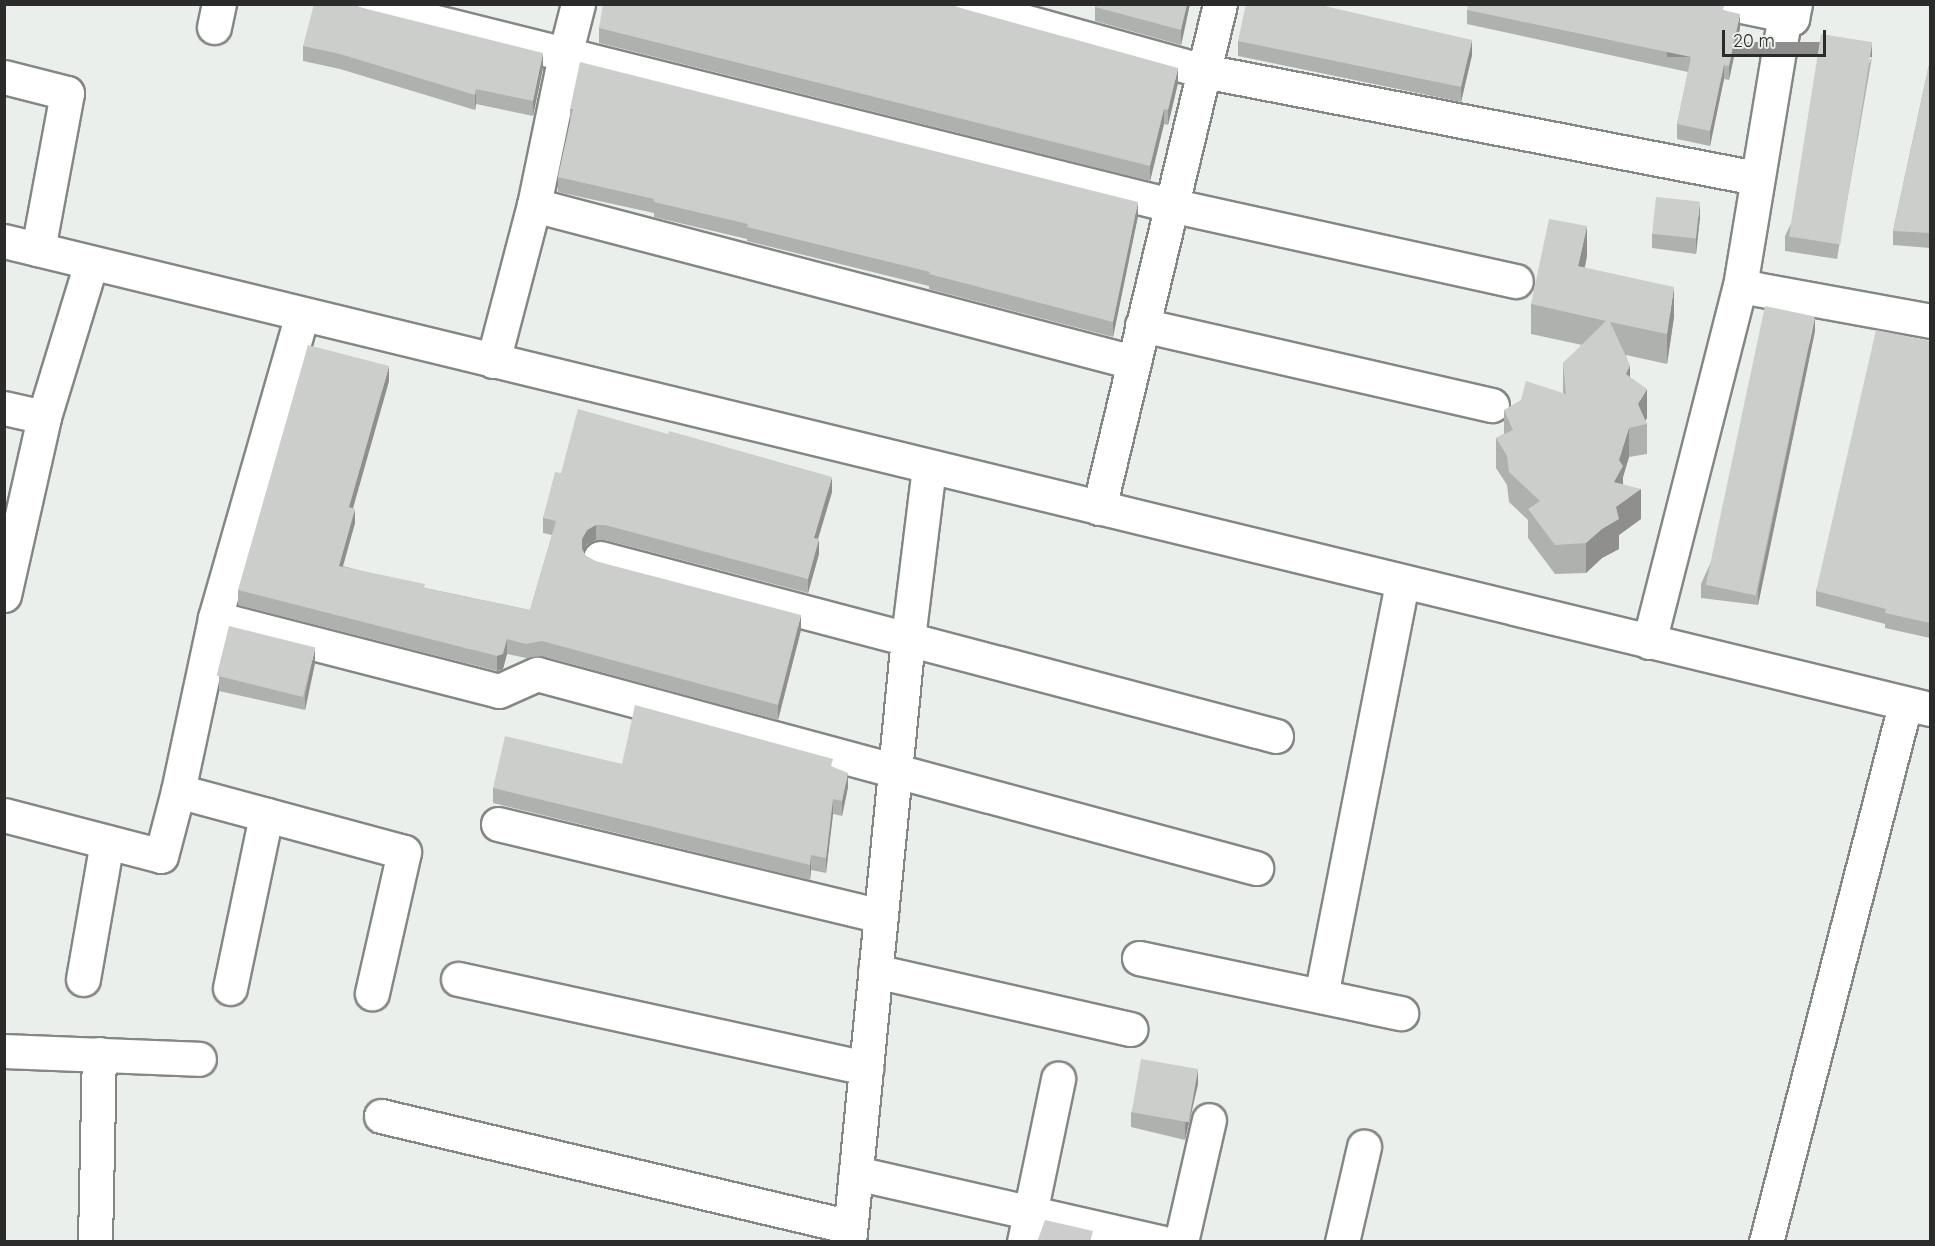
<!DOCTYPE html>
<html>
<head>
<meta charset="utf-8">
<style>
  body { margin:0 }
  #map { position:relative; width:1935px; height:1246px; overflow:hidden; background:#ebefec; font-family:Quicksand,sans-serif }
  div>[style] { position:absolute }
  .roads { filter:drop-shadow(2px 0 #848784) drop-shadow(-2px 0 #848784) drop-shadow(0 2px #848784) drop-shadow(0 -2px #848784) }
  .street>* { height:33px; margin:-16.5px; padding:0 16.5px; transform-origin:16.5px; border-radius:16.5px; background:#fff }
  .wall>* { inset:0; background:#afb1af }
  .shaded-wall>* { inset:0; background:#8f908e; transform-origin:0 0 }
  .building>* { inset:0; background:#cccecb; transform-origin:0 0 }
  span { translate:-50% -50%; white-space:nowrap; text-align:center; line-height:1.15; -webkit-text-stroke:4.5px #ebefec; paint-order:stroke }
  .frame { position:absolute; inset:0; border:6px solid #2a2b2a; pointer-events:none }
  .scale { position:absolute; left:1722px; top:30px; width:104px; height:27px; box-sizing:border-box; border:3px solid #2a2b2a; border-top:0; padding-left:8px; font-size:18px; line-height:21px; white-space:nowrap; color:#2a2b2a; -webkit-text-stroke:4px #ebefec; paint-order:stroke }
</style>
</head>
<body>
<div id="map">
  <div class="roads">
    <div class="street">
      <div style="left:364px;top:4px;width:831px;rotate:14deg"></div>
      <div style="left:1170px;top:205px;width:354px;rotate:12.4deg"></div>
      <div style="left:962px;top:4px;width:251px;rotate:15.5deg"></div>
      <div style="left:1204px;top:71px;width:562px;rotate:10.97deg"></div>
      <div style="left:1732px;top:4px;width:54px;rotate:11.7deg"></div>
      <div style="left:214px;top:27px;width:24px;rotate:-78deg"></div>
      <div style="left:4px;top:77px;width:65px;rotate:14.3deg"></div>
      <div style="left:67px;top:93px;width:159px;rotate:100.5deg"></div>
      <div style="left:534px;top:205px;width:619px;rotate:14.69deg"></div>
      <div style="left:4px;top:241px;width:1982px;rotate:13.66deg"></div>
      <div style="left:1740px;top:286px;width:193px;rotate:10.4deg"></div>
      <div style="left:1142px;top:325px;width:359px;rotate:12.9deg"></div>
      <div style="left:493px;top:361px;width:161px;rotate:-75.3deg"></div>
      <div style="left:534px;top:205px;width:153px;rotate:-78.3deg"></div>
      <div style="left:565px;top:55px;width:53px;rotate:-75.7deg"></div>
      <div style="left:4px;top:408px;width:41px;rotate:12.7deg"></div>
      <div style="left:1099px;top:508px;width:518px;rotate:-76.5deg"></div>
      <div style="left:600px;top:558px;width:699px;rotate:14.75deg"></div>
      <div style="left:4px;top:595px;width:182px;rotate:-77.3deg"></div>
      <div style="left:44px;top:417px;width:161px;rotate:-73deg"></div>
      <div style="left:215px;top:618px;width:293px;rotate:14.4deg"></div>
      <div style="left:499px;top:691px;width:42px;rotate:-24.1deg"></div>
      <div style="left:537px;top:674px;width:745px;rotate:15.1deg"></div>
      <div style="left:1649px;top:642px;width:367px;rotate:-75.7deg"></div>
      <div style="left:1740px;top:286px;width:275px;rotate:-80.6deg"></div>
      <div style="left:1785px;top:15px;width:8px;rotate:23deg"></div>
      <div style="left:1792px;top:18px;width:14px;rotate:-78deg"></div>
      <div style="left:178px;top:791px;width:234px;rotate:15.1deg"></div>
      <div style="left:404px;top:852px;width:145px;rotate:102.8deg"></div>
      <div style="left:4px;top:815px;width:162px;rotate:14.6deg"></div>
      <div style="left:161px;top:856px;width:67px;rotate:-75.3deg"></div>
      <div style="left:178px;top:791px;width:177px;rotate:-77.9deg"></div>
      <div style="left:215px;top:618px;width:316px;rotate:-74deg"></div>
      <div style="left:498px;top:824px;width:394px;rotate:13.5deg"></div>
      <div style="left:1139px;top:958px;width:268px;rotate:11.9deg"></div>
      <div style="left:875px;top:971px;width:262px;rotate:12.8deg"></div>
      <div style="left:83px;top:979px;width:139px;rotate:-80.1deg"></div>
      <div style="left:458px;top:979px;width:418px;rotate:12.3deg"></div>
      <div style="left:230px;top:988px;width:177px;rotate:-78.2deg"></div>
      <div style="left:1321px;top:996px;width:422px;rotate:-78.9deg"></div>
      <div style="left:4px;top:1051px;width:195px;rotate:2.3deg"></div>
      <div style="left:381px;top:1116px;width:482px;rotate:13.3deg"></div>
      <div style="left:856px;top:1173px;width:312px;rotate:12.8deg"></div>
      <div style="left:95px;top:1242px;width:188px;rotate:-88.8deg"></div>
      <div style="left:849px;top:1242px;width:607px;rotate:-84.42deg"></div>
      <div style="left:908px;top:638px;width:172px;rotate:-83deg"></div>
      <div style="left:1024px;top:1242px;width:167px;rotate:-78.2deg"></div>
      <div style="left:1181px;top:1242px;width:125px;rotate:-77.1deg"></div>
      <div style="left:1342px;top:1242px;width:98px;rotate:-77deg"></div>
      <div style="left:1766px;top:1242px;width:555px;rotate:-75.49deg"></div>
    </div>
  </div>
  <div class="wall">
    <div style="clip-path:polygon(1190px 4px,1181px 45px,1095px 21px,1095px 7px)"></div>
    <div style="clip-path:polygon(359px 7px,543px 68px,533px 116px,476px 104px,475px 110px,340px 69px,303px 61px,303px 46px)"></div>
    <div style="clip-path:polygon(957px 7px,1178px 83px,1168px 125px,1164px 124px,1150px 181px,599px 43px,599px 28px)"></div>
    <div style="clip-path:polygon(1467px 10px,1724px 10px,1740px 28px,1729px 80px,1724px 79px,1710px 146px,1677px 139px,1677px 124px,1688px 72px,1467px 24px)"></div>
    <div style="clip-path:polygon(1238px 41px,1472px 55px,1461px 102px,1238px 56px)"></div>
    <div style="clip-path:polygon(1872px 57px,1837px 259px,1785px 251px,1785px 236px)"></div>
    <div style="clip-path:polygon(1930px 60px,1930px 248px,1893px 245px,1893px 231px)"></div>
    <div style="clip-path:polygon(570px 109px,1138px 216px,1113px 337px,929px 289px,929px 286px,747px 241px,747px 239px,654px 217px,654px 213px,558px 192px,558px 177px,570px 122px)"></div>
    <div style="clip-path:polygon(1700px 217px,1696px 254px,1652px 248px,1652px 234px)"></div>
    <div style="clip-path:polygon(1587px 256px,1585px 268px,1674px 317px,1667px 364px,1626px 355px,1630px 377px,1647px 418px,1645px 420px,1647px 424px,1647px 454px,1629px 457px,1623px 477px,1623px 484px,1641px 519px,1619px 535px,1619px 549px,1602px 558px,1586px 573px,1555px 574px,1528px 538px,1528px 520px,1509px 502px,1507px 485px,1496px 468px,1496px 438px,1504px 434px,1504px 410px,1563px 393px,1563px 363px,1582px 345px,1531px 334px,1531px 304px)"></div>
    <div style="clip-path:polygon(1815px 331px,1758px 605px,1701px 598px,1701px 584px)"></div>
    <div style="clip-path:polygon(1930px 341px,1930px 638px,1885px 628px,1885px 624px,1816px 606px,1816px 591px)"></div>
    <div style="clip-path:polygon(389px 381px,353px 508px,355px 523px,343px 566px,425px 588px,530px 610px,552px 535px,543px 533px,543px 518px,561px 473px,832px 492px,818px 539px,819px 554px,808px 593px,605px 540px,596px 540px,587px 544px,583px 551px,586px 556px,595px 561px,801px 630px,778px 720px,542px 656px,526px 658px,507px 654px,503px 669px,497px 671px,238px 605px,238px 590px)"></div>
    <div style="clip-path:polygon(315px 663px,305px 710px,219px 691px,219px 676px)"></div>
    <div style="clip-path:polygon(622px 764px,833px 767px,848px 787px,842px 816px,833px 814px,826px 873px,811px 870px,810px 880px,493px 803px,493px 788px)"></div>
    <div style="clip-path:polygon(1198px 1084px,1185px 1140px,1131px 1127px,1131px 1112px)"></div>
  </div>
  <div class="shaded-wall">
    <div style="clip-path:polygon(1187px 4px,1190px 4px,1181px 45px,1181px 30px)"></div>
    <div style="clip-path:polygon(1740px 14px,1740px 28px,1729px 80px,1729px 66px)"></div>
    <div style="clip-path:polygon(1472px 40px,1472px 55px,1461px 102px,1461px 87px)"></div>
    <div style="left:1872px;top:42px;width:15px;height:205px;rotate:90deg"></div>
    <div style="clip-path:polygon(543px 53px,543px 68px,533px 116px,533px 101px)"></div>
    <div style="clip-path:polygon(1724px 65px,1724px 79px,1710px 146px,1710px 131px)"></div>
    <div style="clip-path:polygon(1178px 68px,1178px 83px,1168px 125px,1168px 110px)"></div>
    <div style="clip-path:polygon(476px 89px,476px 104px,475px 110px,475px 95px)"></div>
    <div style="clip-path:polygon(1164px 109px,1164px 124px,1150px 181px,1150px 166px)"></div>
    <div style="clip-path:polygon(1138px 202px,1138px 216px,1113px 337px,1113px 322px)"></div>
    <div style="clip-path:polygon(1700px 202px,1700px 217px,1696px 254px,1696px 239px)"></div>
    <div style="clip-path:polygon(1587px 226px,1587px 256px,1578px 296px,1578px 266px)"></div>
    <div style="clip-path:polygon(1674px 287px,1674px 317px,1667px 364px,1667px 334px)"></div>
    <div style="clip-path:polygon(1815px 317px,1815px 331px,1758px 605px,1758px 590px)"></div>
    <div style="clip-path:polygon(1630px 365px,1630px 394px,1626px 374px)"></div>
    <div style="clip-path:polygon(389px 366px,389px 381px,349px 522px,349px 507px)"></div>
    <div style="clip-path:polygon(1647px 389px,1647px 418px,1643px 425px,1638px 404px)"></div>
    <div style="clip-path:polygon(1629px 428px,1629px 457px,1623px 477px,1623px 496px,1641px 489px,1641px 519px,1619px 535px,1619px 549px,1602px 558px,1586px 573px,1586px 543px,1614px 482px,1619px 460px)"></div>
    <div style="clip-path:polygon(832px 477px,832px 492px,814px 552px,814px 538px)"></div>
    <div style="clip-path:polygon(355px 509px,355px 523px,339px 580px,339px 566px)"></div>
    <div style="clip-path:polygon(596px 525px,596px 540px,587px 544px,582px 554px,582px 539px,587px 530px)"></div>
    <div style="clip-path:polygon(819px 539px,819px 554px,808px 593px,808px 579px)"></div>
    <div style="clip-path:polygon(801px 615px,801px 630px,778px 720px,778px 705px)"></div>
    <div style="clip-path:polygon(507px 639px,507px 654px,503px 669px,497px 671px,497px 656px)"></div>
    <div style="clip-path:polygon(315px 648px,315px 663px,305px 710px,305px 695px)"></div>
    <div style="clip-path:polygon(848px 773px,848px 787px,842px 816px,842px 801px)"></div>
    <div style="clip-path:polygon(833px 799px,833px 814px,826px 873px,826px 858px)"></div>
    <div style="clip-path:polygon(811px 855px,811px 870px,810px 880px,810px 865px)"></div>
    <div style="clip-path:polygon(1198px 1069px,1198px 1084px,1185px 1140px,1185px 1125px)"></div>
  </div>
  <div class="building">
    <div style="clip-path:polygon(314px 4px,356px 4px,359px 7px,543px 53px,533px 101px,476px 89px,475px 95px,340px 54px,303px 46px)"></div>
    <div style="clip-path:polygon(603px 4px,953px 4px,957px 7px,1178px 68px,1168px 110px,1164px 109px,1150px 166px,599px 28px)"></div>
    <div style="clip-path:polygon(1096px 4px,1187px 4px,1181px 30px,1095px 7px)"></div>
    <div style="clip-path:polygon(1246px 4px,1316px 4px,1472px 40px,1461px 87px,1238px 41px)"></div>
    <div style="clip-path:polygon(1468px 4px,1723px 4px,1724px 5px,1723px 10px,1740px 14px,1729px 66px,1724px 65px,1710px 131px,1677px 124px,1691px 57px,1467px 10px)"></div>
    <div style="left:1821px;top:34px;width:52px;height:205px;rotate:9deg"></div>
    <div style="clip-path:polygon(1930px 60px,1930px 233px,1893px 231px)"></div>
    <div style="clip-path:polygon(580px 62px,1138px 202px,1113px 322px,929px 274px,930px 272px,747px 227px,748px 224px,654px 202px,654px 199px,558px 177px,573px 109px,570px 109px)"></div>
    <div style="left:1656px;top:197px;width:44px;height:37px;rotate:6deg"></div>
    <div style="clip-path:polygon(1549px 219px,1587px 226px,1578px 266px,1674px 287px,1667px 334px,1610px 322px,1630px 365px,1626px 374px,1647px 389px,1638px 404px,1647px 424px,1629px 428px,1619px 460px,1623px 466px,1614px 482px,1641px 489px,1616px 507px,1619px 519px,1602px 529px,1586px 543px,1555px 545px,1528px 509px,1540px 501px,1509px 472px,1507px 456px,1496px 438px,1513px 430px,1504px 410px,1521px 400px,1526px 381px,1566px 394px,1563px 363px,1606px 321px,1531px 304px)"></div>
    <div style="left:1765px;top:306px;width:51px;height:285px;rotate:12deg"></div>
    <div style="clip-path:polygon(1876px 330px,1930px 341px,1930px 623px,1885px 613px,1886px 609px,1816px 591px)"></div>
    <div style="clip-path:polygon(308px 345px,389px 366px,349px 507px,355px 509px,339px 566px,425px 584px,424px 588px,530px 610px,556px 521px,543px 518px,555px 472px,561px 473px,578px 409px,668px 434px,669px 431px,832px 477px,814px 538px,819px 539px,808px 579px,605px 525px,596px 525px,587px 530px,582px 539px,582px 549px,586px 556px,595px 561px,801px 615px,778px 705px,542px 641px,526px 644px,507px 639px,503px 654px,497px 656px,238px 590px)"></div>
    <div style="left:229px;top:626px;width:89px;height:51px;rotate:14deg"></div>
    <div style="clip-path:polygon(635px 705px,833px 759px,831px 766px,848px 773px,842px 801px,833px 799px,826px 858px,811px 855px,810px 865px,493px 788px,505px 736px,622px 764px)"></div>
    <div style="left:1141px;top:1059px;width:58px;height:54px;rotate:10deg"></div>
    <div style="clip-path:polygon(1045px 1220px,1093px 1231px,1090px 1242px,1037px 1242px)"></div>
  </div>
  <div class="frame"></div>
  <div class="scale">20 m</div>
</div>
</body>
</html>
